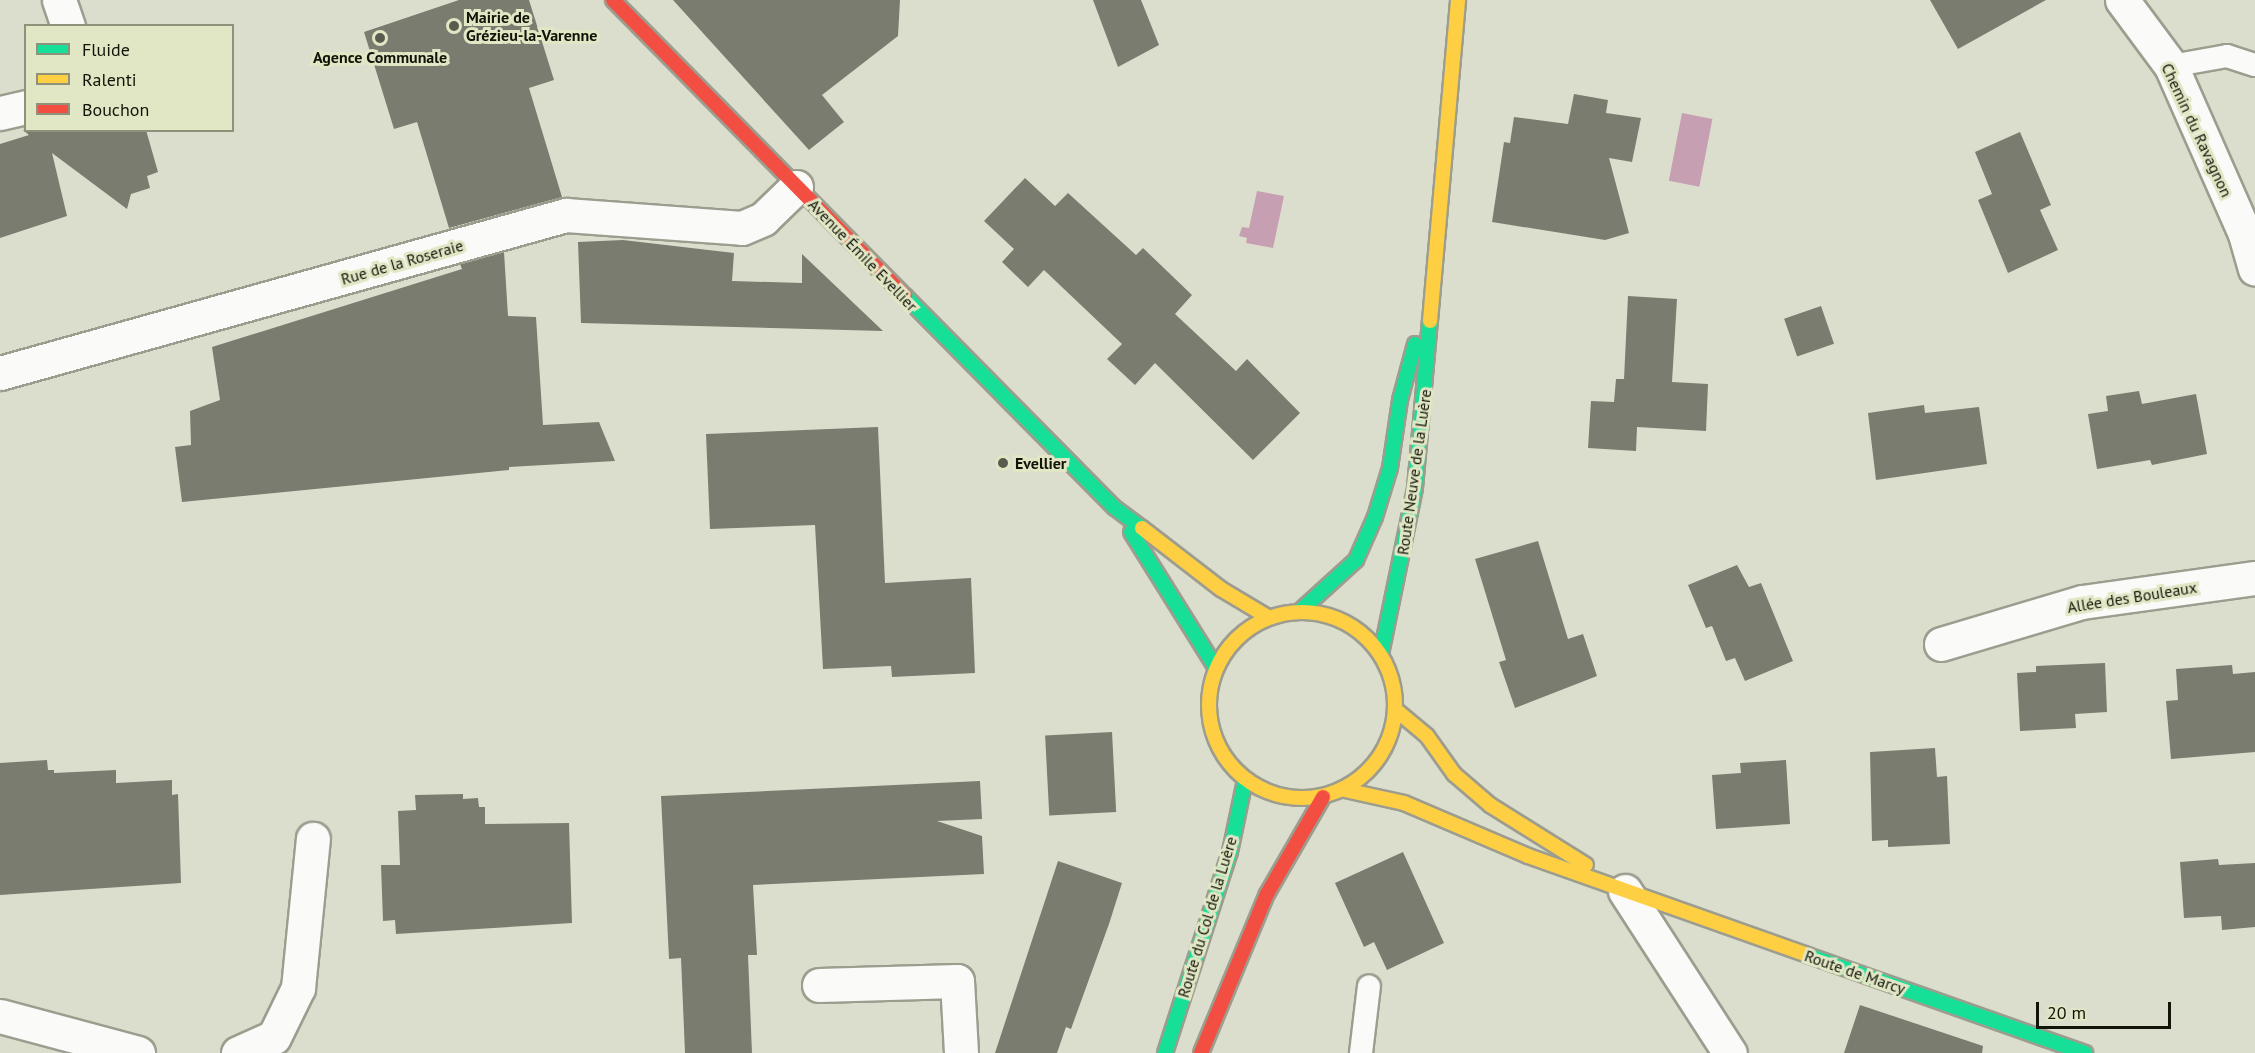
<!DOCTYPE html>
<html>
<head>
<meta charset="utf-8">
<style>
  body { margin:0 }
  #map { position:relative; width:2255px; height:1053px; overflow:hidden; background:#dcdecd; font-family:"PT Sans",sans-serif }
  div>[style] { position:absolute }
  .water>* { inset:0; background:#c79fb2; transform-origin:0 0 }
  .building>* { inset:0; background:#7a7c6f; transform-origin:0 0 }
  .roads { filter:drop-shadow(2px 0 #9c9d8f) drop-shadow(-2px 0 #9c9d8f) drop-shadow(0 2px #9c9d8f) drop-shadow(0 -2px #9c9d8f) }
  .lane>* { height:22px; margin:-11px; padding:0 11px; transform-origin:11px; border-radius:11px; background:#fafaf8 }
  .street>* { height:33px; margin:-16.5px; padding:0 16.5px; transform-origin:16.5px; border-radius:16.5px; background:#fafaf8 }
  .fast>* { height:14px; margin:-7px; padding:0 7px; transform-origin:7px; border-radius:7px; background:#16e098 }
  .slow>* { height:14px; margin:-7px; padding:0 7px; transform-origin:7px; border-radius:7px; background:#ffcf43 }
  .slow>.ring { margin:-7px; padding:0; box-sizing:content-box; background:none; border:14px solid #ffcf43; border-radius:50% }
  .jam>* { height:14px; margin:-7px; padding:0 7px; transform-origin:7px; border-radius:7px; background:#f24e42 }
  .dots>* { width:16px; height:16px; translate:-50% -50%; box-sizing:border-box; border:3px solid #e1e6c5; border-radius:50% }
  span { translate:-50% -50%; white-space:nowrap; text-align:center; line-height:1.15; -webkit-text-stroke:6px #e1e6c5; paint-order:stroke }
  .poi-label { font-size:16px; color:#131409; font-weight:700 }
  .left { translate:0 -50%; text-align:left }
  .street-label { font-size:16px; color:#131409 }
  .legend { position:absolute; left:24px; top:24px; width:210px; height:108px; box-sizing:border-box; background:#e1e6c5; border:2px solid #8f927a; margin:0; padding:8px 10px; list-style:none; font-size:18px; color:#131409 }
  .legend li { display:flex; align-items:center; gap:12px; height:30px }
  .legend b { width:30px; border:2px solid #8f927a }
  .scale { position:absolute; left:2036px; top:1002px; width:135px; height:27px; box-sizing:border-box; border:3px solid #131409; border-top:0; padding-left:8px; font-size:18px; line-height:21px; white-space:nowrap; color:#131409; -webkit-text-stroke:4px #e1e6c5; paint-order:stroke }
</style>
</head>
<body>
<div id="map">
  <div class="water">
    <div style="left:1682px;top:113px;width:31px;height:69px;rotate:11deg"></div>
    <div style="clip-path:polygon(1257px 191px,1284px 196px,1273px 248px,1246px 243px,1247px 238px,1239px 236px,1242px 227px,1249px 228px)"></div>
  </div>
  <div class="building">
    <div style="clip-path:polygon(459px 0,529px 0,554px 80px,529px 88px,562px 197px,449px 228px,417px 122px,394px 129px,364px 32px)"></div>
    <div style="clip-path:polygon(673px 0,900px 0,898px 36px,822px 95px,844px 122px,809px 150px)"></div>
    <div style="clip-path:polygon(1093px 0,1141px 0,1159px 45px,1118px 67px)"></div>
    <div style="clip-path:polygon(1930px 0,2046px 0,1958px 49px)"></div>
    <div style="clip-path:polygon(1574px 94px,1608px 100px,1606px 113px,1641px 118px,1632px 162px,1609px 158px,1629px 233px,1605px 240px,1492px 222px,1504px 142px,1510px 143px,1514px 117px,1568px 124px)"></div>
    <div style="clip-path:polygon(23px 130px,146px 130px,158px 172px,147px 176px,150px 188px,131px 194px,127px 209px,52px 153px,67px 216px,0 238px,0 144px,29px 135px)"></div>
    <div style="clip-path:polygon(2020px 132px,2051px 205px,2040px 210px,2058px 250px,2008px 273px,1978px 200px,1992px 194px,1975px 152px)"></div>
    <div style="clip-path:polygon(1025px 178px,1055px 206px,1068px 193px,1136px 255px,1143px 248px,1192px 295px,1175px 314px,1236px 371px,1247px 359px,1300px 413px,1253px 460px,1155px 363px,1135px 385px,1107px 359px,1122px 344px,1044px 270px,1028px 287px,1002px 262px,1014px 249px,984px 221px)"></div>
    <div style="clip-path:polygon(623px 240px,734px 253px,732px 281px,802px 283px,802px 254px,883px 331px,581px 323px,578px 242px)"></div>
    <div style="clip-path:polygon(504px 252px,508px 316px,536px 317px,543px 425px,599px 422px,615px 461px,509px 467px,509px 470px,182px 502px,175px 447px,191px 445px,190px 411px,220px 400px,212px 347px,462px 269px,460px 264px)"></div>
    <div style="clip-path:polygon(1628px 296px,1677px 299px,1672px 382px,1708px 384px,1706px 431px,1637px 427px,1636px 451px,1588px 448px,1591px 401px,1614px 402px,1616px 379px,1624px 379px)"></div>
    <div style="left:1821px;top:306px;width:40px;height:39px;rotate:71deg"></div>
    <div style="clip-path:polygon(2139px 391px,2142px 404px,2196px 394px,2207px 454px,2152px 465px,2150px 460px,2097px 469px,2088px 414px,2108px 411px,2106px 396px)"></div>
    <div style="clip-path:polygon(1924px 405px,1925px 413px,1979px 407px,1987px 464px,1876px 480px,1868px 413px)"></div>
    <div style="clip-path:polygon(878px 427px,885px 583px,971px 578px,975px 673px,892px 677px,891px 666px,823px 669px,815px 525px,710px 529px,706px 434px)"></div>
    <div style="clip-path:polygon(1538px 541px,1568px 639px,1583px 634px,1597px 676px,1515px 708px,1499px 662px,1506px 660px,1475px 559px)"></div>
    <div style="clip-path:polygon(1737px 565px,1749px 587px,1761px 583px,1793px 661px,1745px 681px,1735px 658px,1726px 661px,1712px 626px,1706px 628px,1688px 585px)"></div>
    <div style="clip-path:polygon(2105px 663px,2107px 712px,2075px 714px,2076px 728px,2020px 731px,2017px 673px,2036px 672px,2036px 666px)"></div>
    <div style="clip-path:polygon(2232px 665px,2233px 674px,2255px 672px,2255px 752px,2171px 759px,2166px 701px,2178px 700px,2176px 669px)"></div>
    <div style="left:1112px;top:732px;width:80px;height:67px;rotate:87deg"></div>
    <div style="clip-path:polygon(1935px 748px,1937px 777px,1947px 776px,1950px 844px,1888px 847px,1888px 840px,1872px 841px,1870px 752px)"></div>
    <div style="clip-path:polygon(47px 760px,48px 770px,54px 770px,54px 773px,116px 770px,116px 783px,172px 780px,172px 795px,178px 794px,181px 883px,0 895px,0 763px)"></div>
    <div style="clip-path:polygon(1786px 760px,1790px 824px,1716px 829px,1712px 775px,1741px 773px,1740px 763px)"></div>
    <div style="clip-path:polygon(980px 781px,982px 819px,937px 821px,982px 836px,984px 874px,753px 885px,757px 955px,748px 955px,752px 1053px,685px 1053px,681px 958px,669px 959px,661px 796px)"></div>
    <div style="clip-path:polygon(463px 794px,463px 799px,478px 798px,479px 807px,485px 807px,485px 824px,569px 823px,572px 923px,396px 934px,395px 920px,383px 921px,381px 865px,400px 865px,398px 811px,416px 810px,415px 795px)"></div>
    <div style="clip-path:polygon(1403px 852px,1444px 943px,1387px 970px,1374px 942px,1364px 947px,1335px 883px)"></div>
    <div style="clip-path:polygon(2218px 859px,2219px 865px,2255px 863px,2255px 927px,2222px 930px,2221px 916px,2184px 918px,2180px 862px)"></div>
    <div style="clip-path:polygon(1058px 861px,1122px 883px,1109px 924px,1071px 1029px,1066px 1027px,1057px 1053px,995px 1053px)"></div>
    <div style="clip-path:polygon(1860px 1005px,1983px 1046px,1982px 1053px,1844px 1053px)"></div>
  </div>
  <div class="roads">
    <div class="lane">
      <div style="left:2171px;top:66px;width:57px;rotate:-10.1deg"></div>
      <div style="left:2227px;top:56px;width:29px;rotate:18deg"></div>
      <div style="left:1361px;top:1053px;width:67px;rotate:-83.2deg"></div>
    </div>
    <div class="street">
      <div style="left:59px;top:0;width:28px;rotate:71deg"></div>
      <div style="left:2122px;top:0;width:82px;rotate:53.4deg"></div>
      <div style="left:2171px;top:66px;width:184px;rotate:66.2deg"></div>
      <div style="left:2245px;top:234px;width:36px;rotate:74deg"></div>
      <div style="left:0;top:113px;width:27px;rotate:-13deg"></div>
      <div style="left:0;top:373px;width:588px;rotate:-15.6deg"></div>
      <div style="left:566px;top:215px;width:176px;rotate:4.2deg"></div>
      <div style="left:742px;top:228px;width:23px;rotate:-23deg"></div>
      <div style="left:763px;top:219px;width:46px;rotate:-44.1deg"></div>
      <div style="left:1941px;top:644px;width:147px;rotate:-16.6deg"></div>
      <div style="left:2082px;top:602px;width:175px;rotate:-7.9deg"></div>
      <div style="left:1625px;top:891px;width:193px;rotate:57.1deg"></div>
      <div style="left:819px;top:985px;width:138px;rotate:-1.7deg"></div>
      <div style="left:957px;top:981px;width:72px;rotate:86.8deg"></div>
      <div style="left:0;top:1016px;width:143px;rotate:15deg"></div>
      <div style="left:238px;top:1053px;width:39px;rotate:-24deg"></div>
      <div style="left:274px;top:1037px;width:55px;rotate:-63.9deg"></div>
      <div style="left:298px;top:988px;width:150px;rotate:-84.3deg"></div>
    </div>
    <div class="fast">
      <div style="left:905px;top:296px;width:298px;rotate:45.3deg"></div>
      <div style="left:1115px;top:508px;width:34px;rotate:37deg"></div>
      <div style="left:1131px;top:532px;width:160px;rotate:58deg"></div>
      <div style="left:1300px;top:611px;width:76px;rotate:-42.3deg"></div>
      <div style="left:1356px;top:560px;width:47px;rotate:-66.2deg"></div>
      <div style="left:1375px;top:517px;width:51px;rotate:-73deg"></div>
      <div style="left:1390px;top:468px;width:69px;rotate:-81.6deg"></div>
      <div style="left:1400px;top:400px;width:58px;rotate:-75deg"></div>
      <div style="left:1381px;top:654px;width:169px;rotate:-78.4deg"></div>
      <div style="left:1415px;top:488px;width:168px;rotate:-84.9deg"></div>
      <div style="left:1807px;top:955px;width:295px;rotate:19.4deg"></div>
      <div style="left:1165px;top:1053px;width:211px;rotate:-72.1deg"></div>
      <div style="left:1230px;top:852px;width:74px;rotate:-78.2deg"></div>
    </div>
    <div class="slow">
      <div style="left:1430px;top:321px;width:322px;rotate:-85deg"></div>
      <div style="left:1142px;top:528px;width:100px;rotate:37.7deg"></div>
      <div style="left:1221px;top:589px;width:55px;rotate:30.8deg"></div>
      <div class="ring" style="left:1209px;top:612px;width:172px;height:172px"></div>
      <div style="left:1396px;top:710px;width:40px;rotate:40deg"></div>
      <div style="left:1427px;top:736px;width:47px;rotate:54.6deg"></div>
      <div style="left:1454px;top:774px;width:48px;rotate:40.7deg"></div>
      <div style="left:1490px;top:805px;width:113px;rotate:32deg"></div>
      <div style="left:1345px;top:790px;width:60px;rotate:12.4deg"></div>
      <div style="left:1404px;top:803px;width:135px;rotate:23.1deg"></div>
      <div style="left:1528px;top:856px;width:296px;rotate:19.5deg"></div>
    </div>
    <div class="jam">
      <div style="left:613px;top:0;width:416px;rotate:45.4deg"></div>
      <div style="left:1201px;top:1053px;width:172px;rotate:-67.5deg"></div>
      <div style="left:1267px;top:894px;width:112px;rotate:-60deg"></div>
    </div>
  </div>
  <div class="dots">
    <div style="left:454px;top:26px;background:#595b4e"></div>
    <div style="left:380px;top:38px;background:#595b4e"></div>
    <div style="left:1003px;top:463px;background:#595b4e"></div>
  </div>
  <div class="poi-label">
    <span class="left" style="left:466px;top:26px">Mairie de<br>Grézieu-la-Varenne</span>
    <span style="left:380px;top:57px">Agence Communale</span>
    <span class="left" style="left:1015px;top:463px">Evellier</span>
  </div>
  <div class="street-label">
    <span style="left:2197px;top:130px;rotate:65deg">Chemin du Ravagnon</span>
    <span style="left:863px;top:255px;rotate:46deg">Avenue Émile Evellier</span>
    <span style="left:402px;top:262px;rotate:-16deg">Rue de la Roseraie</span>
    <span style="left:1414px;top:472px;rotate:-82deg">Route Neuve de la Luère</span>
    <span style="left:2132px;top:597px;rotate:-9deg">Allée des Bouleaux</span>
    <span style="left:1207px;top:917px;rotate:-73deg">Route du Col de la Luère</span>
    <span style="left:1855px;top:972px;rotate:19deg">Route de Marcy</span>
  </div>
  <ul class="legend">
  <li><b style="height:8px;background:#16e098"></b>Fluide</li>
  <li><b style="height:8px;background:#ffcf43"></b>Ralenti</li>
  <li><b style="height:8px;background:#f24e42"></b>Bouchon</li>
  </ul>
  <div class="scale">20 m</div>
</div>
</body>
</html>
